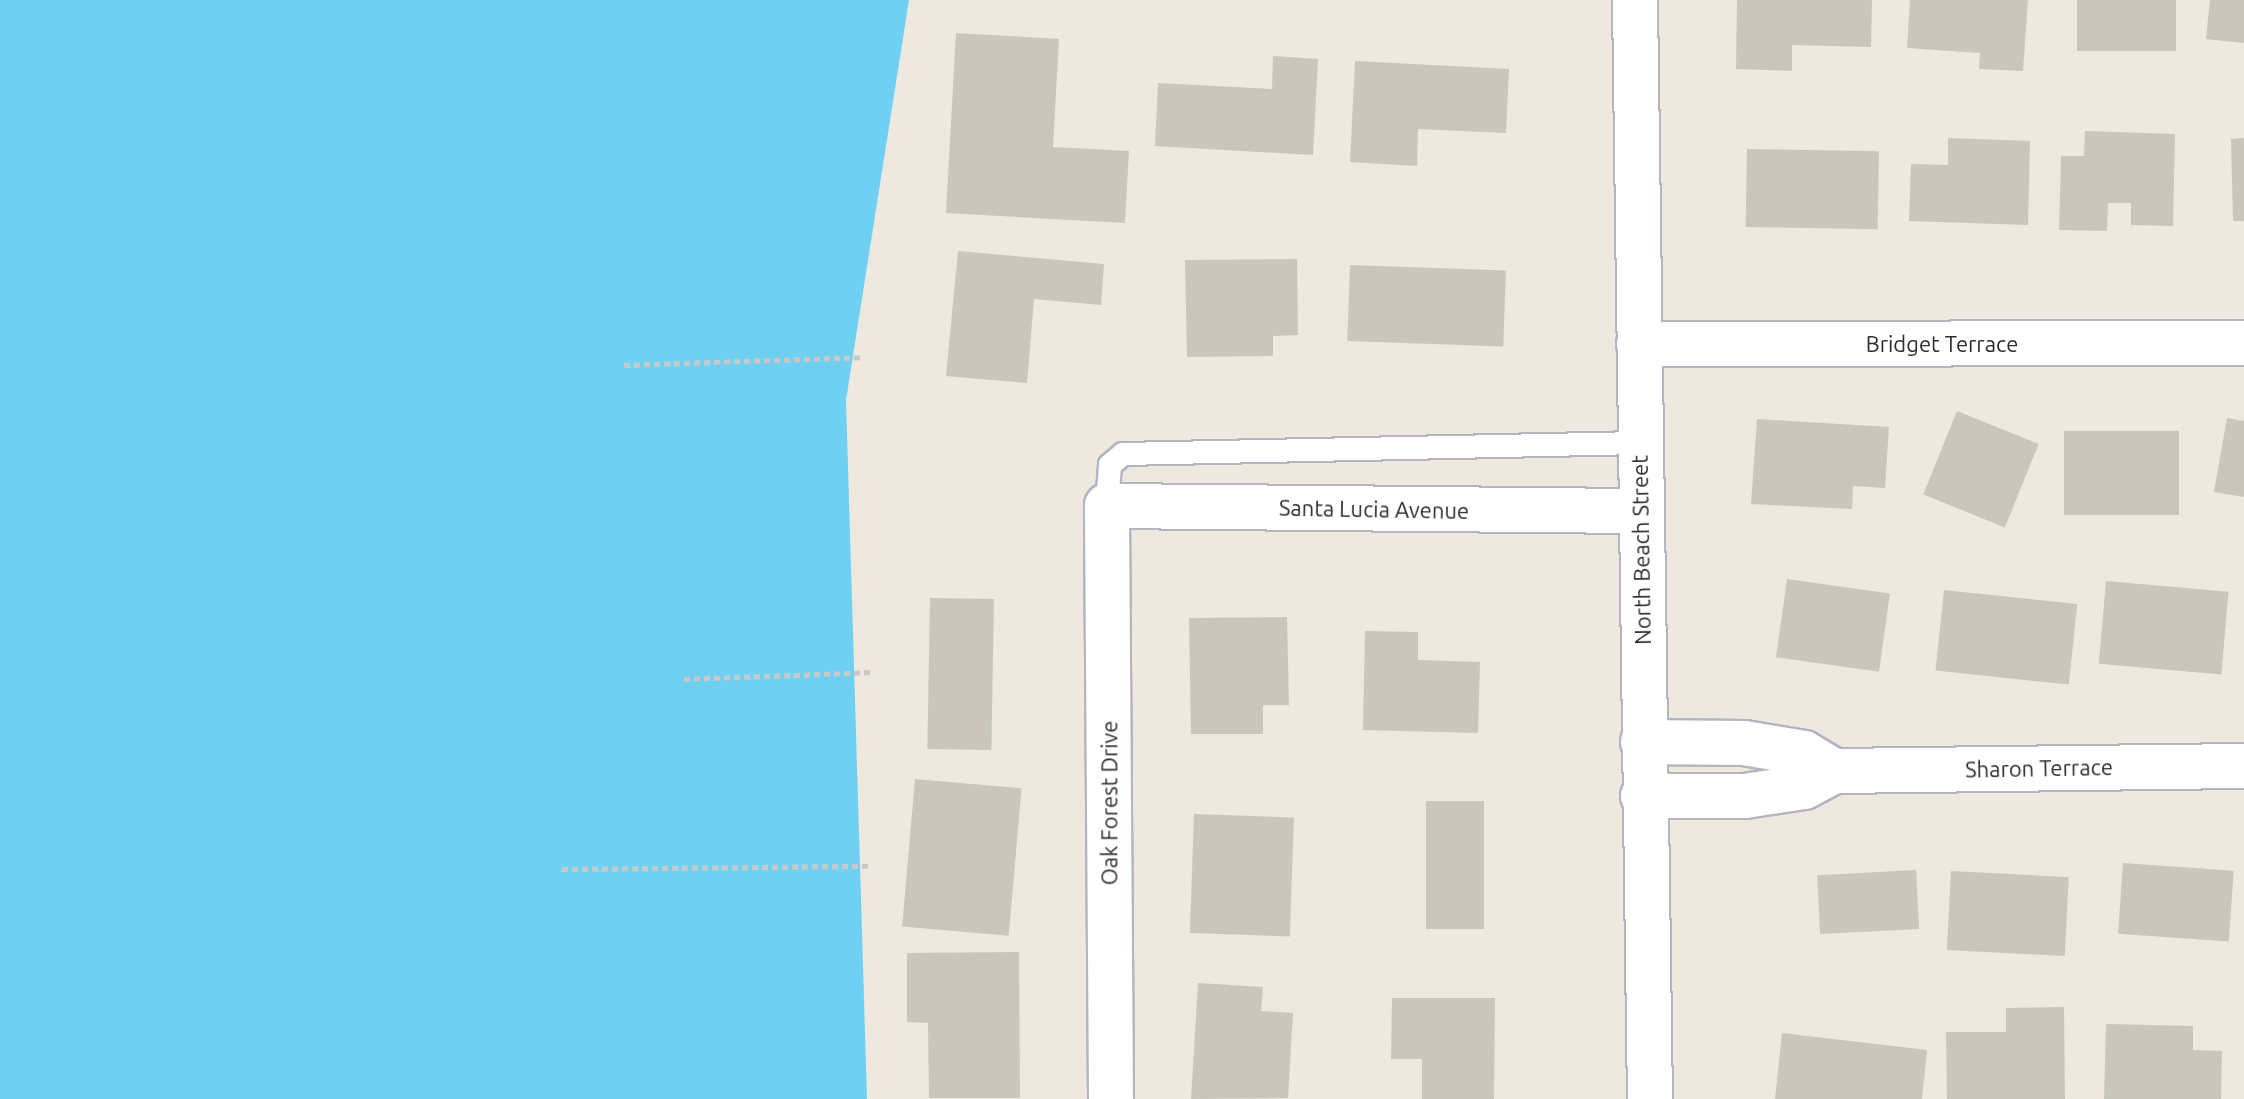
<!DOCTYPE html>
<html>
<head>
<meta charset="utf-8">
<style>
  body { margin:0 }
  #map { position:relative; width:2244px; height:1099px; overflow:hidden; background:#eee8df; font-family:Ubuntu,sans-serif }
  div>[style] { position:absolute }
  .water>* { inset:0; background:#70d0f2 }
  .building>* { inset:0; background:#cac6bd; transform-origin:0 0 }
  .path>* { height:5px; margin-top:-2.5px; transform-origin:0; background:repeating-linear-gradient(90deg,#c8c8c8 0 6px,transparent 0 10px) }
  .roads { filter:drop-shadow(2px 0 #b3b5c0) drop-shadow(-2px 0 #b3b5c0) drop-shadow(0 2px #b3b5c0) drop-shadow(0 -2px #b3b5c0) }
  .lane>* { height:22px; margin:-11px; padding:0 11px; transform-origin:11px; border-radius:11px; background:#fff }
  .street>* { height:44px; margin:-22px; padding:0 22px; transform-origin:22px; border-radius:22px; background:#fff }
  .secondary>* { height:44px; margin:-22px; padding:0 22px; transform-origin:22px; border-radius:22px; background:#fff }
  span { translate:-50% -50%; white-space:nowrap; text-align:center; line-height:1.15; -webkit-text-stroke:6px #fff; paint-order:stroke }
  .street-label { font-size:22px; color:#2d2d2d }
</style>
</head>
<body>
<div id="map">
  <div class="water">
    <div style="clip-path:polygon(0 0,909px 0,846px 400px,867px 1099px,0 1099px)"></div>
  </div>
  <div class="building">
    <div style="clip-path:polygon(1737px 0,1872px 0,1871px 47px,1792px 45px,1792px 71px,1736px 69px)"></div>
    <div style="clip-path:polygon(1910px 0,2028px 0,2023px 71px,1979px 69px,1980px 53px,1907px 48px)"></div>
    <div style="left:2077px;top:0;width:99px;height:51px"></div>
    <div style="clip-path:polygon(2210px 0,2244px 0,2244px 43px,2206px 39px)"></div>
    <div style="clip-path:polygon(956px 33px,1059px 39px,1053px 147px,1129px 151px,1125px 223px,946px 213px)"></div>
    <div style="clip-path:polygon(1273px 56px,1318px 59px,1313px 155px,1155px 146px,1158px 83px,1272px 89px)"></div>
    <div style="clip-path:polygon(1355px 61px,1509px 69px,1506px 133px,1418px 129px,1417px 166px,1350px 162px)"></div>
    <div style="clip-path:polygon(2085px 131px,2175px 134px,2173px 226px,2131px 225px,2131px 203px,2108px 203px,2107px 231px,2059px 230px,2061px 156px,2084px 156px)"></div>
    <div style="clip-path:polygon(1948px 138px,2030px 141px,2028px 225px,1909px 221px,1911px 164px,1948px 165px)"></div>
    <div style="clip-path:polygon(2244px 138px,2244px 221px,2233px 221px,2231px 139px)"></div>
    <div style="left:1747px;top:149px;width:132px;height:78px;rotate:1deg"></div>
    <div style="clip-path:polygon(958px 251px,1104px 264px,1101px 305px,1034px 299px,1027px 383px,946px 376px)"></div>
    <div style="clip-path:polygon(1297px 259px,1298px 335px,1273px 336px,1273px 356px,1187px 357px,1185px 260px)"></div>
    <div style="left:1350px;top:265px;width:156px;height:76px;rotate:2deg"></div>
    <div style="left:1957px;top:411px;width:88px;height:90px;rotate:22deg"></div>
    <div style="clip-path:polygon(2227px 418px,2244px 421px,2244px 497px,2214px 492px)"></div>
    <div style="clip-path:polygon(1757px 419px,1889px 427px,1885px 488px,1853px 486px,1852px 509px,1751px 504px)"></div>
    <div style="left:2064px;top:431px;width:115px;height:84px"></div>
    <div style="left:1787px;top:579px;width:104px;height:79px;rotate:8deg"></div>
    <div style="left:2106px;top:581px;width:123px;height:83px;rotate:5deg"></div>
    <div style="left:1944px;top:590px;width:134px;height:81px;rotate:6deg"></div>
    <div style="left:930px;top:598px;width:64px;height:151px;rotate:1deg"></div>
    <div style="clip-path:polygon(1287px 617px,1289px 705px,1263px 705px,1263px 734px,1191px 734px,1189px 618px)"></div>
    <div style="clip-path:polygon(1365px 631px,1418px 632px,1418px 660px,1480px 662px,1478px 733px,1363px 730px)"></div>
    <div style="left:915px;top:779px;width:107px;height:148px;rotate:5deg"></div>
    <div style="left:1426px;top:801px;width:58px;height:128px"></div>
    <div style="left:1194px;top:814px;width:100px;height:119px;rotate:2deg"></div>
    <div style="left:2123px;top:863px;width:111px;height:71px;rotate:4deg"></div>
    <div style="left:1916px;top:870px;width:59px;height:99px;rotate:87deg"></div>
    <div style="left:1951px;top:871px;width:118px;height:79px;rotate:3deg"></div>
    <div style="clip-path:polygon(1019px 952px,1020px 1098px,929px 1098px,928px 1023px,907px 1022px,907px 953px)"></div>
    <div style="clip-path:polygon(1198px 983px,1263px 987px,1261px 1011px,1293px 1013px,1288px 1098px,1191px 1099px)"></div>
    <div style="clip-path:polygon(1392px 998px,1495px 998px,1494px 1099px,1422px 1099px,1422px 1059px,1391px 1059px)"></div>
    <div style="clip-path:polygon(2064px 1007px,2065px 1099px,1947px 1099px,1946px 1032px,2006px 1032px,2006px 1008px)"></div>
    <div style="clip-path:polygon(2106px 1024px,2193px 1026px,2193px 1050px,2222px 1051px,2221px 1099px,2104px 1099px)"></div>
    <div style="clip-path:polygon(1782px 1033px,1927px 1050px,1922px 1099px,1775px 1099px)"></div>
  </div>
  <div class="path">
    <div style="left:624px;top:365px;width:237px;rotate:-1.9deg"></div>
    <div style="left:684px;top:679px;width:190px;rotate:-2.1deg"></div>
    <div style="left:562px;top:869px;width:310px;rotate:-0.6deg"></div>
  </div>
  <div class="roads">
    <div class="lane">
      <div style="left:1107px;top:506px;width:41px;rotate:-85.8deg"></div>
      <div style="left:1110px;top:465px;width:17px;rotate:-40deg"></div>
      <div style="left:1123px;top:454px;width:517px;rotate:-1.22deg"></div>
    </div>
    <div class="street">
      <div style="left:1639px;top:344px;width:605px;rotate:-0.09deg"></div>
      <div style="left:1643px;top:742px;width:101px;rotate:0.6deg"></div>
      <div style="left:1744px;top:743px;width:61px;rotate:9.5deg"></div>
      <div style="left:1804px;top:753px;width:35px;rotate:31deg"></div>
      <div style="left:1834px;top:771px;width:34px;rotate:152deg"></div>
      <div style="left:1804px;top:787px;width:60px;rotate:171.3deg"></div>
      <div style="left:1745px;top:796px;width:102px;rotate:180deg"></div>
      <div style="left:1834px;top:771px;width:410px;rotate:-0.7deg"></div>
      <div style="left:1111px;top:1099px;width:593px;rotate:-90.39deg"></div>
      <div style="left:1107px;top:506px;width:534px;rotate:0.54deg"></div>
    </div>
    <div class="secondary">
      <div style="left:1635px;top:0;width:1099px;rotate:89.22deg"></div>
    </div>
  </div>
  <div class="street-label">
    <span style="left:1942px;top:344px">Bridget Terrace</span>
    <span style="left:1374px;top:509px;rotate:1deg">Santa Lucia Avenue</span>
    <span style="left:1641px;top:550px;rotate:-91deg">North Beach Street</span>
    <span style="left:2039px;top:768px;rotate:-1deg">Sharon Terrace</span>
    <span style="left:1109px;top:803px;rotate:-90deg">Oak Forest Drive</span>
  </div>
</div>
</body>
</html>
